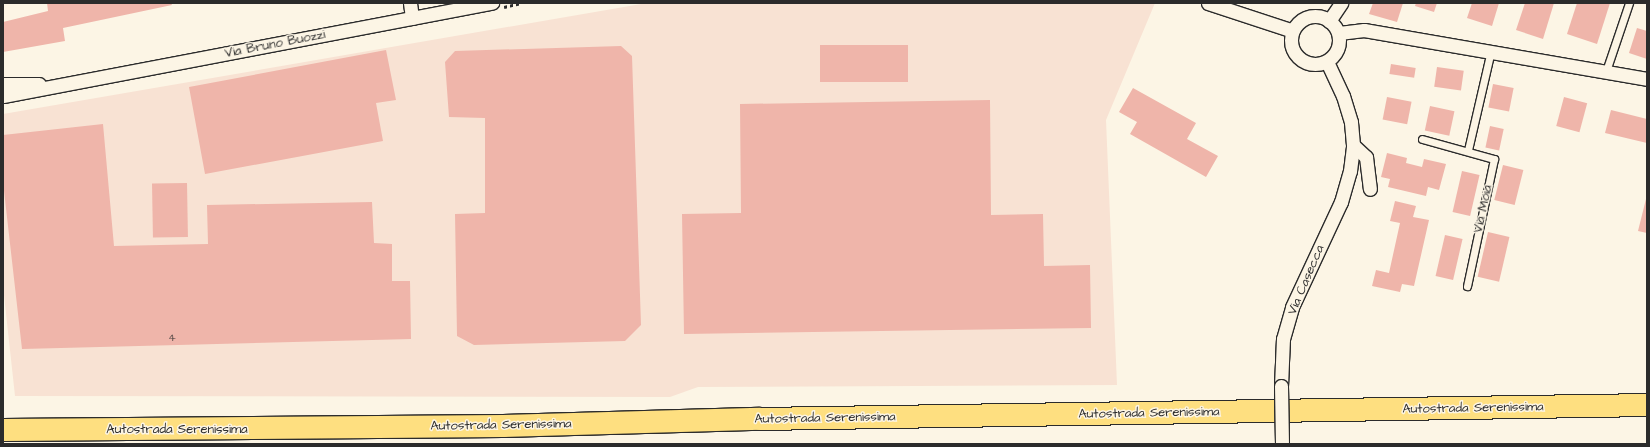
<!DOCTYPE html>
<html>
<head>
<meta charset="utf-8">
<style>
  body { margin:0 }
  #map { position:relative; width:1650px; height:447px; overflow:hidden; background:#fcf5e5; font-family:"Architects Daughter",sans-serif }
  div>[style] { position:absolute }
  .built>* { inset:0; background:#f8e2d3 }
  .building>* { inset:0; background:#efb5aa; transform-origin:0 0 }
  .path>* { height:2.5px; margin-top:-1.25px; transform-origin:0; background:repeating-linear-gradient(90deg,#2b2b2b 0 3px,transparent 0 6px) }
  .roads { filter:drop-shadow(1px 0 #2b2b2b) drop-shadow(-1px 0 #2b2b2b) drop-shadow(0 1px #2b2b2b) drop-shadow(0 -1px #2b2b2b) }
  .service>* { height:7px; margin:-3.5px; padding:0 3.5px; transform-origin:3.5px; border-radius:3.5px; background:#fcf5e5 }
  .minor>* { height:13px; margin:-6.5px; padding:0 6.5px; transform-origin:6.5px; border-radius:6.5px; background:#fcf5e5 }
  .minor>.ring { margin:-6.5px; padding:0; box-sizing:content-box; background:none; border:13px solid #fcf5e5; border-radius:50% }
  .motorway>* { height:22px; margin:-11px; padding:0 11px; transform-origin:11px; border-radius:11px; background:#fedf80 }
  .bridges { filter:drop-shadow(1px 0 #2b2b2b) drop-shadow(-1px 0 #2b2b2b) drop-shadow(0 1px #2b2b2b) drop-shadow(0 -1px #2b2b2b) }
  .minor-bridge>* { height:13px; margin:-6.5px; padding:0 6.5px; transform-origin:6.5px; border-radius:6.5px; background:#fcf5e5 }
  span { translate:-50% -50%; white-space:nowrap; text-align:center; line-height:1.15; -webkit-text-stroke:3px #fcf5e5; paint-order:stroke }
  .number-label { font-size:11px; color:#5c4e4b }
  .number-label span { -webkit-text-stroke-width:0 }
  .street-label { font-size:13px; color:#2b2b2b }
  .frame { position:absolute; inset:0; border:4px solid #2b2b2b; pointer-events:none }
</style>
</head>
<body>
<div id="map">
  <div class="built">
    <div style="clip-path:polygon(647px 3px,1155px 3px,1106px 120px,1117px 385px,698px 387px,670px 397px,15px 396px,3px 286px,3px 114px)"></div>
  </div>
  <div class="building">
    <div style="clip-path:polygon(47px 3px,171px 3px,172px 5px,63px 28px,65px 41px,3px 52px,3px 22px,48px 11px)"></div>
    <div style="clip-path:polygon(1373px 3px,1403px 3px,1397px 22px,1369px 14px)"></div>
    <div style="clip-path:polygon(1416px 3px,1437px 3px,1434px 12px,1415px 6px)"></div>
    <div style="clip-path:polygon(1472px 3px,1499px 3px,1492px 26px,1467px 18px)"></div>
    <div style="clip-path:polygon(1525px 3px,1554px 3px,1543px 39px,1516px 30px)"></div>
    <div style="clip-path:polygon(1577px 3px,1610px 3px,1597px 44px,1567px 34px)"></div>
    <div style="clip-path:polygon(1637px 28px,1647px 31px,1647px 59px,1629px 53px)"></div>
    <div style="left:908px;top:45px;width:37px;height:88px;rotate:90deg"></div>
    <div style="clip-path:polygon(621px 46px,632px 56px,641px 325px,625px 341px,474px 345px,457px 336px,455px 214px,485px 213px,485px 118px,449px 117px,445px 62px,455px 51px)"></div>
    <div style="clip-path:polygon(386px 50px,396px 100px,376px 103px,383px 141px,205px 174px,189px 87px)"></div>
    <div style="left:1391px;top:64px;width:25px;height:10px;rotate:9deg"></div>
    <div style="left:1437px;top:67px;width:27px;height:20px;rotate:8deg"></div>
    <div style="left:1493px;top:84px;width:21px;height:24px;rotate:11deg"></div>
    <div style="clip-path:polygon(1133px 88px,1196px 123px,1187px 139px,1218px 156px,1206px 177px,1130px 134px,1137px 122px,1119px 112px)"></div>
    <div style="left:1387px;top:97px;width:25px;height:23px;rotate:11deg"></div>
    <div style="left:1564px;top:97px;width:24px;height:30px;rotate:15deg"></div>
    <div style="clip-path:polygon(990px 100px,991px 215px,1043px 214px,1044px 266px,1090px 265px,1091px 328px,684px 334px,682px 214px,741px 213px,740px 104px)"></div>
    <div style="left:1430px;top:106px;width:25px;height:25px;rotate:12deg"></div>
    <div style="clip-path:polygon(1611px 110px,1647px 119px,1647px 143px,1605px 133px)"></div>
    <div style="clip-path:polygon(103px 124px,114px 246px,208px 244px,207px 205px,372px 202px,374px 243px,392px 244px,392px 281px,410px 281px,411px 339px,22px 349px,3px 182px,3px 135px)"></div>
    <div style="left:1490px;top:126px;width:14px;height:22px;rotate:12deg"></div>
    <div style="clip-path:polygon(1387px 153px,1407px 158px,1406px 163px,1422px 167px,1424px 159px,1446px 164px,1439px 190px,1428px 187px,1426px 196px,1388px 187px,1390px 179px,1381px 177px)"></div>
    <div style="left:1503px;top:165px;width:21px;height:36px;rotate:14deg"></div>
    <div style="left:1462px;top:171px;width:18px;height:42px;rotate:13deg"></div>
    <div style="left:187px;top:183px;width:54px;height:35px;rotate:89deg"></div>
    <div style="clip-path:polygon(1646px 199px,1647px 199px,1647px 233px,1638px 231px)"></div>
    <div style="clip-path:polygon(1395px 201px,1416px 206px,1413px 217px,1429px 220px,1414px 286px,1402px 284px,1400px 292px,1372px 286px,1376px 270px,1389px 273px,1400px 223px,1390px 221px)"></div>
    <div style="left:1488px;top:232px;width:22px;height:46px;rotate:13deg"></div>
    <div style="left:1445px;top:235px;width:18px;height:42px;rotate:13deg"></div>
  </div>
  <div class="path">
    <div style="left:504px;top:7px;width:18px;rotate:-13deg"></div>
  </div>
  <div class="roads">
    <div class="service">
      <div style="left:1606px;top:71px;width:72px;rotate:-71.3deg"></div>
      <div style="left:1422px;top:139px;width:75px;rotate:15.5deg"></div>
      <div style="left:1494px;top:159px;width:130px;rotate:102deg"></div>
      <div style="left:1468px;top:150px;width:103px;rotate:-77deg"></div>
    </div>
    <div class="minor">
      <div style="left:410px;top:3px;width:15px;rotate:82deg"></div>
      <div style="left:1208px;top:3px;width:89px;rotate:18.2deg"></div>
      <div class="ring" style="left:1291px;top:16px;width:35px;height:35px"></div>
      <div style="left:1329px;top:21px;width:22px;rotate:-56deg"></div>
      <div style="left:1339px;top:33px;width:25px;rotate:-7deg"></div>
      <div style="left:1364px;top:30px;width:287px;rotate:9.8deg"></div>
      <div style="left:3px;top:84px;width:36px"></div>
      <div style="left:3px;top:96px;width:498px;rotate:-10.8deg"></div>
      <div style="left:1353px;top:145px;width:18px;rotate:43deg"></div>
      <div style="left:1366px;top:157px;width:32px;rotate:83deg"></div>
      <div style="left:1281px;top:386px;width:47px;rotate:-87.6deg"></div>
      <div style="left:1283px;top:339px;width:33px;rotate:-74deg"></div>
      <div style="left:1292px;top:307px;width:116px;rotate:-65deg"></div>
      <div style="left:1341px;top:202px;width:32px;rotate:-74deg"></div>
      <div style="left:1350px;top:171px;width:26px;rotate:-83deg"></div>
      <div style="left:1353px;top:145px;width:23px;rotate:-95deg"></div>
      <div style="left:1351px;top:122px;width:27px;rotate:-107deg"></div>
      <div style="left:1343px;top:96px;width:38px;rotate:-115deg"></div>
    </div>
    <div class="motorway">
      <div style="left:3px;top:430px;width:500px;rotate:-0.46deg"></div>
      <div style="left:503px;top:426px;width:257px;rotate:-1.6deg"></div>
      <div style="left:760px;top:419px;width:887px;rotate:-0.9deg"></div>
    </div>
  </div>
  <div class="bridges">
    <div class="minor-bridge">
      <div style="left:1281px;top:386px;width:58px;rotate:89deg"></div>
    </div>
  </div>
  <div class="number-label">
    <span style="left:172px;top:338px">4</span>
  </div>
  <div class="street-label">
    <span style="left:275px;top:44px;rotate:-11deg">Via Bruno Buozzi</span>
    <span style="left:1483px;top:209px;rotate:-78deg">Via Moia</span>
    <span style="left:1306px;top:280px;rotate:-67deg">Via Casecca</span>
    <span style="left:1473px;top:408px;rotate:-1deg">Autostrada Serenissima</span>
    <span style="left:1149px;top:413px;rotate:-1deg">Autostrada Serenissima</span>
    <span style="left:825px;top:418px;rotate:-1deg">Autostrada Serenissima</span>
    <span style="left:501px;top:425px;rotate:-1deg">Autostrada Serenissima</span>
    <span style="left:177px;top:429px">Autostrada Serenissima</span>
  </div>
  <div class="frame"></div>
</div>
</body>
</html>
